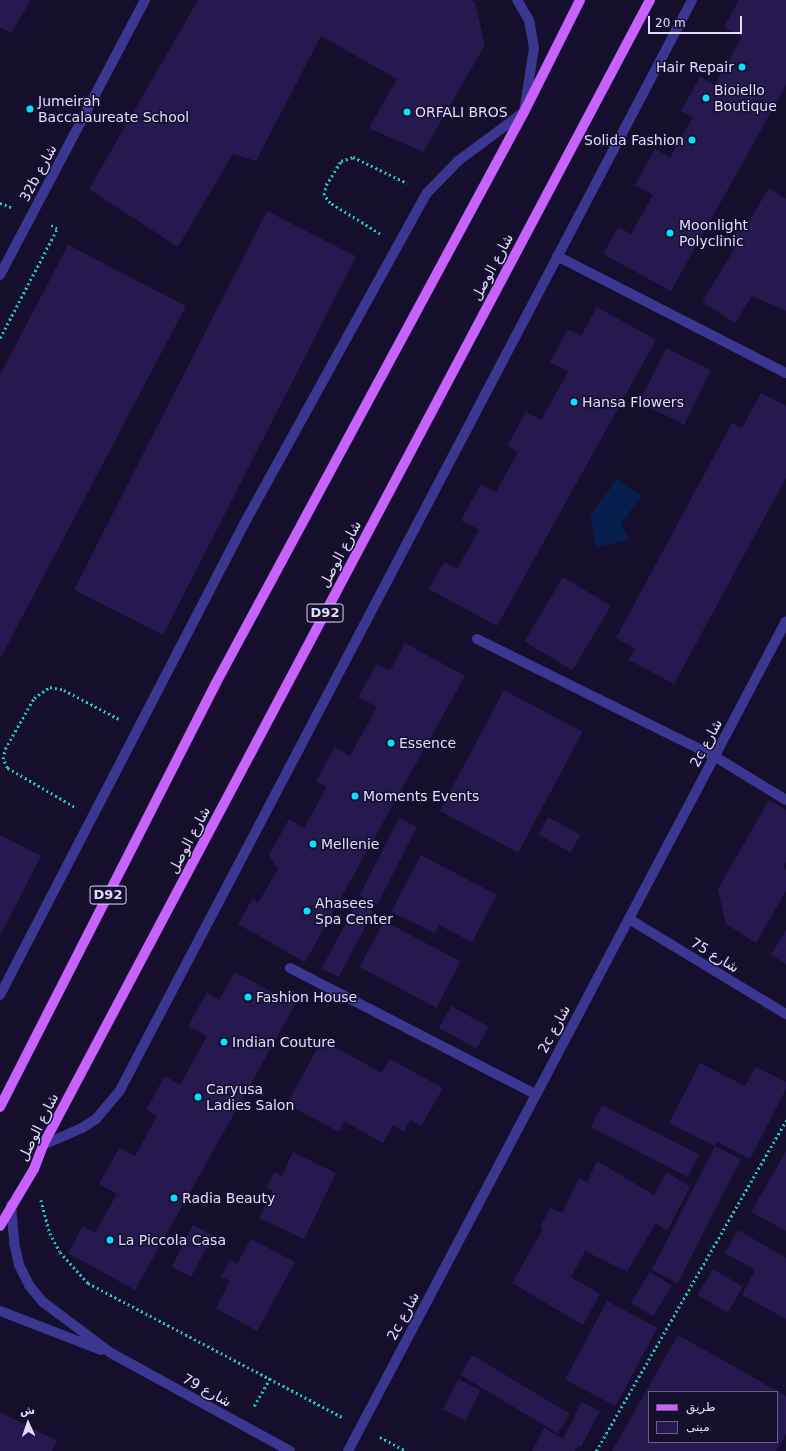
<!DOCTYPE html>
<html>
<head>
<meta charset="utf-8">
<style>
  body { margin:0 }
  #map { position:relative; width:786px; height:1451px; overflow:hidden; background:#150f2d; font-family:"DejaVu Sans","Noto Naskh Arabic",sans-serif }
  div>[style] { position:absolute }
  .water>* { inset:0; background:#061f4f }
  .building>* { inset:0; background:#251950; transform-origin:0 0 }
  .path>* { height:2.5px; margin-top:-1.25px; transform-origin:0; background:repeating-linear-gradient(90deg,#25c9c2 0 2px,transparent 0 5px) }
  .minor>* { height:10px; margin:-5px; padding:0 5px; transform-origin:5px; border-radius:5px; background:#3b3690 }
  .major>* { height:10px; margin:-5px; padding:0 5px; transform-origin:5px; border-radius:5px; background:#c762ff }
  .dots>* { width:11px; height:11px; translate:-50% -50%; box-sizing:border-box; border:2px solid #150f2d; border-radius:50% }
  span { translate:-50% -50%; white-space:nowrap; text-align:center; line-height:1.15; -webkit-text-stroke:3px #150f2d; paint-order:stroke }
  .shield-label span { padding:1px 3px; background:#150f2d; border:1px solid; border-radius:3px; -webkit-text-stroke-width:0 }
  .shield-label { font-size:13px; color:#e0dbff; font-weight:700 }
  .poi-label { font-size:14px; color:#e0dbff }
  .right { translate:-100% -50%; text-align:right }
  .left { translate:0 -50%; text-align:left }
  .street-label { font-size:14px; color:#e0dbff }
  .legend { position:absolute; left:648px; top:1391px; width:130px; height:52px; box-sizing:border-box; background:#150f2d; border:1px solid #666181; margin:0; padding:5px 7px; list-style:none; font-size:12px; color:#e0dbff }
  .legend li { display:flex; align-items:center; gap:8px; height:20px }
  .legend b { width:20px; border:1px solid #666181 }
  .north { position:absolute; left:8px; top:1403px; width:40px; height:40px; -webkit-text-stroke:3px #150f2d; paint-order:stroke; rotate:357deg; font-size:11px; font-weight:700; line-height:16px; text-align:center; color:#e0dbff }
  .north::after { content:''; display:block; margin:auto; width:14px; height:18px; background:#e0dbff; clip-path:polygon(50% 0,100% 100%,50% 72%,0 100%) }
  .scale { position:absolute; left:648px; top:16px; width:94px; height:18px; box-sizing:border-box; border:2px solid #e0dbff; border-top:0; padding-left:5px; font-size:12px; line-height:14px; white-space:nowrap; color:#e0dbff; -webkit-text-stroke:3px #150f2d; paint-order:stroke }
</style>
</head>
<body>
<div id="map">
  <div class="water">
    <div style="clip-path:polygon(617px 479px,641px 496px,621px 524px,629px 540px,596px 547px,590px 516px)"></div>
  </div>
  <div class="building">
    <div style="clip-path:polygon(0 0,31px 0,11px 33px,0 27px)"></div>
    <div style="clip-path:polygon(198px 0,471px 0,475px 3px,485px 45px,423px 152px,369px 128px,397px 79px,321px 36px,256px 161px,233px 154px,178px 247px,89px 189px)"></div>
    <div style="clip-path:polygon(739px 0,786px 0,786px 85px,671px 291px,603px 254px,618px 227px,631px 234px,653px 195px,635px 185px,655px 149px,670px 157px,693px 117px,681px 111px,700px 77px,715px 85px,742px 37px,724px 27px)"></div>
    <div style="clip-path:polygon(769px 188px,786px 199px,786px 311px,752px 296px,735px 323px,702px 302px,736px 246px,733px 233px,745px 228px)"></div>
    <div style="left:267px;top:211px;width:100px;height:425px;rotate:27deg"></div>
    <div style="clip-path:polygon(68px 245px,186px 306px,0 659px,0 375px)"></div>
    <div style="clip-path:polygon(597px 307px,656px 340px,497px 626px,429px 589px,444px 562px,457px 569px,479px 530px,461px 520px,481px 484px,496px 492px,518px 452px,507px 446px,526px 412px,541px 420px,568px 372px,550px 362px,568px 329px,581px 336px)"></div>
    <div style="left:666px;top:348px;width:50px;height:61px;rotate:26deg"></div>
    <div style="clip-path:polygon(761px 393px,786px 406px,786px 478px,674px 684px,629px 660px,635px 649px,616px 638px,732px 423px,742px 428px)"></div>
    <div style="left:563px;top:577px;width:56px;height:75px;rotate:31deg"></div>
    <div style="clip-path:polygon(405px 643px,465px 676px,305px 962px,238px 924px,253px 898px,258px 903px,278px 869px,269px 855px,289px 819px,304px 828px,327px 787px,316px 781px,335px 747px,350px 756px,377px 707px,358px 697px,377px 664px,390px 671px)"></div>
    <div style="left:504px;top:690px;width:89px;height:137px;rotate:28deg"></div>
    <div style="clip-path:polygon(769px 800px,786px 810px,786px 862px,783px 868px,786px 870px,786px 891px,756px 943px,726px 924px,718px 889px)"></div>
    <div style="left:548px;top:817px;width:37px;height:20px;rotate:29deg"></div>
    <div style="left:399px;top:818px;width:20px;height:87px;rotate:27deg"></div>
    <div style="clip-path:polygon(0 835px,41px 856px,0 936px)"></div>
    <div style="clip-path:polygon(421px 855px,497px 895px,472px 942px,439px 925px,435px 933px,391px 912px)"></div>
    <div style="left:357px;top:902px;width:19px;height:75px;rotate:28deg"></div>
    <div style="left:384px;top:921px;width:87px;height:52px;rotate:28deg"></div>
    <div style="clip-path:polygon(786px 930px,786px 964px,771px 955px)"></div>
    <div style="clip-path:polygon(235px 972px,295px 1005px,135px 1290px,68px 1253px,83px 1226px,95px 1233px,117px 1194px,99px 1184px,119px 1148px,135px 1156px,157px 1116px,146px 1110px,165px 1076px,180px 1085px,207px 1036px,188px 1026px,207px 992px,219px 1000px)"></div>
    <div style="left:451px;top:1006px;width:43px;height:25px;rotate:29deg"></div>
    <div style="clip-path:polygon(322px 1040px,382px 1073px,390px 1059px,443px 1088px,421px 1126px,410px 1120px,404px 1131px,393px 1125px,383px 1143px,344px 1121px,339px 1132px,287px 1104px)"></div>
    <div style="clip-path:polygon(700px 1063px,745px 1086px,756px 1067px,786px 1082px,786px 1089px,750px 1159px,717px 1142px,715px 1146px,669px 1123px)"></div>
    <div style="left:602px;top:1105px;width:109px;height:25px;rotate:27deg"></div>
    <div style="left:715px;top:1146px;width:29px;height:139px;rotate:27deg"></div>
    <div style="clip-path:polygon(786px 1151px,786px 1231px,751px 1212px)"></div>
    <div style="clip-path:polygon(293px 1152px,336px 1173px,304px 1239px,259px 1218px,273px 1190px,267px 1188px,274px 1172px,282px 1176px)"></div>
    <div style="clip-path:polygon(597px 1161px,654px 1195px,667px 1172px,690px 1187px,667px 1231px,656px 1223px,627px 1272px,585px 1251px,571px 1277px,600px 1294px,583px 1325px,512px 1283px,543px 1229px,540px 1227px,550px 1208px,562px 1213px,579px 1178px,587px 1182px)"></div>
    <div style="left:193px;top:1225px;width:22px;height:47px;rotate:27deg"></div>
    <div style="clip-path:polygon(738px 1230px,786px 1258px,786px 1319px,742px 1295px,755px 1270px,725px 1253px)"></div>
    <div style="clip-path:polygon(251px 1239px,295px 1262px,257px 1331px,216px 1308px,230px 1281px,221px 1277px,230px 1260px,237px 1264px)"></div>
    <div style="left:713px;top:1269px;width:35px;height:30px;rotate:31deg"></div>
    <div style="left:650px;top:1272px;width:26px;height:36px;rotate:32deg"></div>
    <div style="left:607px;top:1301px;width:57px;height:89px;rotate:28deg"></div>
    <div style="clip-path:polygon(evenodd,678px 1335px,786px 1396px,786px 1434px,776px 1451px,612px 1451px,678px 1335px,649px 1392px,777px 1392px,777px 1442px,649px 1442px,649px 1392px)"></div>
    <div style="left:472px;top:1355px;width:114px;height:23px;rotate:31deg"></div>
    <div style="left:458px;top:1379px;width:25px;height:34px;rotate:26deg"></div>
    <div style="clip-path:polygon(582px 1402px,600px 1411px,581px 1447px,578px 1446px,575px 1451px,532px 1451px,544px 1428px,563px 1439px)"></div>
    <div style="clip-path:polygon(0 1412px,57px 1441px,52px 1451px,0 1451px)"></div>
  </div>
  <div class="path">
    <div style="left:0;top:203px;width:12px;rotate:20deg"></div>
    <div style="left:380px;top:234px;width:59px;rotate:-148.2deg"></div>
    <div style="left:330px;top:203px;width:10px;rotate:-127deg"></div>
    <div style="left:324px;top:195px;width:10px;rotate:-79deg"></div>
    <div style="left:326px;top:185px;width:28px;rotate:-58deg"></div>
    <div style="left:341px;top:161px;width:13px;rotate:-18deg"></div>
    <div style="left:353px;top:157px;width:60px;rotate:25.7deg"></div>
    <div style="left:0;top:338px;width:123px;rotate:-62.4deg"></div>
    <div style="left:57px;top:229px;width:8px;rotate:-150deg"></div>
    <div style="left:74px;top:807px;width:78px;rotate:-149.8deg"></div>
    <div style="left:7px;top:768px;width:10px;rotate:-114deg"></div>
    <div style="left:3px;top:759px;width:10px;rotate:-79deg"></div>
    <div style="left:5px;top:749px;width:59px;rotate:-60.4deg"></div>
    <div style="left:34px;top:698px;width:19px;rotate:-35deg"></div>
    <div style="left:50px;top:687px;width:14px;rotate:12deg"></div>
    <div style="left:64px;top:690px;width:62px;rotate:27.8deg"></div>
    <div style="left:41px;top:1200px;width:34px;rotate:75deg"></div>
    <div style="left:50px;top:1233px;width:21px;rotate:62deg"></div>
    <div style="left:60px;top:1252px;width:42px;rotate:47.9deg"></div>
    <div style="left:88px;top:1283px;width:287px;rotate:27.8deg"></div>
    <div style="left:254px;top:1406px;width:34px;rotate:-60deg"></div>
    <div style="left:380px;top:1437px;width:30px;rotate:28deg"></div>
    <div style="left:596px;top:1451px;width:382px;rotate:-60.1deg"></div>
  </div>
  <div class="minor">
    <div style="left:557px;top:256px;width:257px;rotate:27.1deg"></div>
    <div style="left:0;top:275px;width:311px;rotate:-62.2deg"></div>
    <div style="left:477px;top:639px;width:264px;rotate:26.3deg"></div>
    <div style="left:714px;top:756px;width:84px;rotate:31.4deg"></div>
    <div style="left:629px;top:919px;width:184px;rotate:31.2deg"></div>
    <div style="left:290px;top:968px;width:276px;rotate:27.2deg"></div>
    <div style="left:0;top:995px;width:530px;rotate:-62.61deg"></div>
    <div style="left:244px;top:524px;width:378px;rotate:-61.1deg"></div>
    <div style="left:427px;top:193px;width:45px;rotate:-45.9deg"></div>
    <div style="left:458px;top:161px;width:82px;rotate:-36.6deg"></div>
    <div style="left:524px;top:112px;width:65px;rotate:-81.1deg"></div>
    <div style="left:534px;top:48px;width:28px;rotate:-100deg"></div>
    <div style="left:529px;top:20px;width:23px;rotate:-121deg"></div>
    <div style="left:43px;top:1145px;width:43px;rotate:-23.6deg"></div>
    <div style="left:82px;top:1128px;width:17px;rotate:-33deg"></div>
    <div style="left:96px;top:1119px;width:35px;rotate:-50deg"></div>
    <div style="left:119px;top:1092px;width:1233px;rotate:-62.31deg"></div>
    <div style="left:11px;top:1205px;width:38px;rotate:85deg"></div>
    <div style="left:14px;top:1243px;width:23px;rotate:77deg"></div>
    <div style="left:19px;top:1265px;width:22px;rotate:63deg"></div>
    <div style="left:29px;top:1285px;width:22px;rotate:51deg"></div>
    <div style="left:43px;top:1302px;width:85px;rotate:36.9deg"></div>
    <div style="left:111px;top:1353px;width:204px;rotate:28.7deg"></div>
    <div style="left:0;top:1311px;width:108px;rotate:21.1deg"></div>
    <div style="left:348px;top:1451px;width:938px;rotate:-62.18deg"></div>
  </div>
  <div class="major">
    <div style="left:0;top:1107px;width:476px;rotate:-63deg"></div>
    <div style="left:216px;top:683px;width:649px;rotate:-61.66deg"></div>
    <div style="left:524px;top:112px;width:125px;rotate:-63.4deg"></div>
    <div style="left:0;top:1226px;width:66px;rotate:-59.2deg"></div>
    <div style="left:34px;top:1169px;width:26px;rotate:-69deg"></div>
    <div style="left:43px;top:1145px;width:1296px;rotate:-62.07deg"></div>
  </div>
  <div class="dots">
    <div style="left:742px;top:67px;background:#07e2ff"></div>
    <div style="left:706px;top:98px;background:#07e2ff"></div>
    <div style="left:30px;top:109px;background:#07e2ff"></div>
    <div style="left:407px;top:112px;background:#07e2ff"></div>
    <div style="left:692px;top:140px;background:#07e2ff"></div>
    <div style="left:670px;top:233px;background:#07e2ff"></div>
    <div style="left:574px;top:402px;background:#07e2ff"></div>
    <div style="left:391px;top:743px;background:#07e2ff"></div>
    <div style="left:355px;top:796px;background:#07e2ff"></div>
    <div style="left:313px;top:844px;background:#07e2ff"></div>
    <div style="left:307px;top:911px;background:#07e2ff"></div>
    <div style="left:248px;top:997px;background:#07e2ff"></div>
    <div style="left:224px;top:1042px;background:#07e2ff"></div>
    <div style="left:198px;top:1097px;background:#07e2ff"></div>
    <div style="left:174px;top:1198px;background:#07e2ff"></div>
    <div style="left:110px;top:1240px;background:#07e2ff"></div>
  </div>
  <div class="shield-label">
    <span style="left:325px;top:613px">D92</span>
    <span style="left:108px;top:895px">D92</span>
  </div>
  <div class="poi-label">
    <span class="right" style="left:734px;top:67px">Hair Repair</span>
    <span class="left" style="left:714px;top:98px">Bioiello<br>Boutique</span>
    <span class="left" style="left:38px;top:109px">Jumeirah<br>Baccalaureate School</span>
    <span class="left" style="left:415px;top:112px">ORFALI BROS</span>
    <span class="right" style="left:684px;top:140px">Solida Fashion</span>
    <span class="left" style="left:679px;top:233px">Moonlight<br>Polyclinic</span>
    <span class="left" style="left:582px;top:402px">Hansa Flowers</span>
    <span class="left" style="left:399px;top:743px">Essence</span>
    <span class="left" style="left:363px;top:796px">Moments Events</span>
    <span class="left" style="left:321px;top:844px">Mellenie</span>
    <span class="left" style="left:315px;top:911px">Ahasees<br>Spa Center</span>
    <span class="left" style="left:256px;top:997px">Fashion House</span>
    <span class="left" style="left:232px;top:1042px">Indian Couture</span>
    <span class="left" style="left:206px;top:1097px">Caryusa<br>Ladies Salon</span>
    <span class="left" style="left:182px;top:1198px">Radia Beauty</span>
    <span class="left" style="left:118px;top:1240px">La Piccola Casa</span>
  </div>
  <div class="street-label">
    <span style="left:38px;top:173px;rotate:-62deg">32b شارع</span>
    <span style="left:492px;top:267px;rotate:-62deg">شارع الوصل</span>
    <span style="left:340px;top:554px;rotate:-62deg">شارع الوصل</span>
    <span style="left:706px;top:743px;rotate:-62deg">2c شارع</span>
    <span style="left:189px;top:840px;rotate:-62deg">شارع الوصل</span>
    <span style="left:715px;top:955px;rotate:31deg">شارع 75</span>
    <span style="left:554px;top:1029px;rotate:-62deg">2c شارع</span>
    <span style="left:38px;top:1127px;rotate:-64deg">شارع الوصل</span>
    <span style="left:403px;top:1316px;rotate:-62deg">2c شارع</span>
    <span style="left:207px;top:1390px;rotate:29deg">شارع 79</span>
  </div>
  <ul class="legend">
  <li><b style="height:5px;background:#c762ff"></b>طريق</li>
  <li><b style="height:11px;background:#251950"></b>مبنى</li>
  </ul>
  <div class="north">ش</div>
  <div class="scale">20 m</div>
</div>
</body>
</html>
